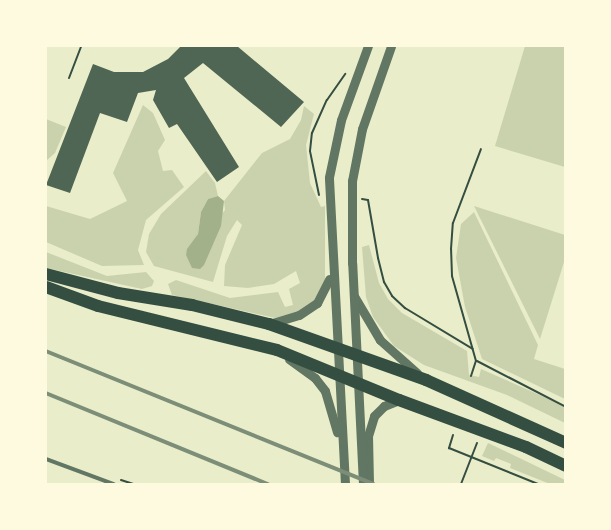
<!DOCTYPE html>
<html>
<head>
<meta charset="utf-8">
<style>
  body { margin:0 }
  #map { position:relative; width:611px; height:530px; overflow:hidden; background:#e9edc9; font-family:Roboto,sans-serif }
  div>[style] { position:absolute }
  .green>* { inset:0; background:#cad2ad }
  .water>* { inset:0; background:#a3b18a }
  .building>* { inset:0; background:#4f6655 }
  .path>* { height:2px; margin:-1px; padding:0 1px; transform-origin:1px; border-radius:1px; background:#344e41 }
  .service>* { height:3.5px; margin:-1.75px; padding:0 1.75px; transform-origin:1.75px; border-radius:1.75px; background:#617663 }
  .tertiary>* { height:9px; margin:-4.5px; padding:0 4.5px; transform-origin:4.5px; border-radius:4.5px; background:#617663 }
  .primary>* { height:12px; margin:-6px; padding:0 6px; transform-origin:6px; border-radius:6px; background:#344e41 }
  .rail>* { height:3.5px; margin:-1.75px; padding:0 1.75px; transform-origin:1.75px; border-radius:1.75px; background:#7c8e77 }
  span { translate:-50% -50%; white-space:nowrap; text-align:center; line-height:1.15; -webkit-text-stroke:7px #fefae0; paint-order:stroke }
  .frame { position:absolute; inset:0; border:47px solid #fefae0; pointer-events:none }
</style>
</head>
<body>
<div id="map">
  <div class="green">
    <div style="clip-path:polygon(525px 46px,565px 46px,565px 167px,495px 146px)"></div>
    <div style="clip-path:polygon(143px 105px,153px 113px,165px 140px,158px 151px,163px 171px,172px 170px,184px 187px,146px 220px,138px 250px,144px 265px,102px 266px,46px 242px,46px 206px,90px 219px,127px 201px,113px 173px)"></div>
    <div style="clip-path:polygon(304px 106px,314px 114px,306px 145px,310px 183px,321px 207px,325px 206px,325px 280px,313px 303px,303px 311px,275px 318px,172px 295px,168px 284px,176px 280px,230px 298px,278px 292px,285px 307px,293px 305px,289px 289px,300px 283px,296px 271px,274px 284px,248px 288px,224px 286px,225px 265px,242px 225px,237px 220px,227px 236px,213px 282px,154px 266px,146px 252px,149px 234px,161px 214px,206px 171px,215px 183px,218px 196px,208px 199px,201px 212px,198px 234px,186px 255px,225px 210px,224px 201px,262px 153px,290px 139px,301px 120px)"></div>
    <div style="clip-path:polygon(46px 119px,66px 127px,55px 153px,46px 161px)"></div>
    <div style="clip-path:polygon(474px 206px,565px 235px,565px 259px,540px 339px)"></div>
    <div style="clip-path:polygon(474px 212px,538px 345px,534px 359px,565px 369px,565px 399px,482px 359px,465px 307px,456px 258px,461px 224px)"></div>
    <div style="clip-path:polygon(369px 245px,379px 283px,388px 299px,402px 313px,467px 351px,469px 375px,479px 377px,481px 369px,558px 403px,565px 408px,565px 423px,507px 395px,424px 365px,394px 346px,373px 317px,366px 297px,362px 247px)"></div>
    <div style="clip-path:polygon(46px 252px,107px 276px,146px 272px,154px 281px,152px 286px,142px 289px,46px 268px)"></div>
    <div style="clip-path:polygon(488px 443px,565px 480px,565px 484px,550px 484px,510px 468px,511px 464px,496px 458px,494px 461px,482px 456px)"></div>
  </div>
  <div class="water">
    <div style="clip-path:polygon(218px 196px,224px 201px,221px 226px,204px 265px,200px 269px,192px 268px,186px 255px,187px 249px,198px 234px,201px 212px,208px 199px)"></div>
  </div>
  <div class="building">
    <div style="clip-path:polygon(181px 46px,237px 46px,304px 102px,281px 127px,203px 63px,184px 78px,239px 167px,217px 182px,177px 124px,169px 128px,153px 100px,156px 90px,138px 93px,127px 122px,100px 113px,70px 193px,46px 185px,93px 64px,114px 72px,143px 72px,168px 59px)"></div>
  </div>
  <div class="path">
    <div style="left:69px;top:78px;width:34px;rotate:-69deg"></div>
    <div style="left:319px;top:195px;width:45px;rotate:-101.6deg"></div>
    <div style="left:310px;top:151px;width:18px;rotate:-84deg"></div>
    <div style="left:312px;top:133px;width:36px;rotate:-66deg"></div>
    <div style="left:327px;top:100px;width:32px;rotate:-55deg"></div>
    <div style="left:362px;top:199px;width:6px;rotate:9deg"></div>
    <div style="left:368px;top:200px;width:59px;rotate:80.2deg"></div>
    <div style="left:378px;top:258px;width:25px;rotate:76deg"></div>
    <div style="left:384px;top:282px;width:16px;rotate:60deg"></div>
    <div style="left:392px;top:296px;width:18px;rotate:43deg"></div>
    <div style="left:405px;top:308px;width:79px;rotate:31.1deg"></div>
    <div style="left:477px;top:361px;width:100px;rotate:27.3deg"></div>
    <div style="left:471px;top:376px;width:16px;rotate:-72deg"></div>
    <div style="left:476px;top:361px;width:88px;rotate:-105.8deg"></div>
    <div style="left:452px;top:276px;width:27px;rotate:-92deg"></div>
    <div style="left:451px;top:249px;width:26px;rotate:-86deg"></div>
    <div style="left:453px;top:223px;width:79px;rotate:-69.3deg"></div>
    <div style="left:453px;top:435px;width:14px;rotate:107deg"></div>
    <div style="left:449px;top:448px;width:96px;rotate:22deg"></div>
    <div style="left:121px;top:480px;width:13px;rotate:18deg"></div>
    <div style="left:461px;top:484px;width:44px;rotate:-68.7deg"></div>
  </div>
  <div class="service">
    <div style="left:46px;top:459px;width:72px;rotate:20.2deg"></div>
  </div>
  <div class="tertiary">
    <div style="left:354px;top:296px;width:51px;rotate:59.4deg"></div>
    <div style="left:380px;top:340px;width:50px;rotate:41.7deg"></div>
    <div style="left:269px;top:324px;width:31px;rotate:-17deg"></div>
    <div style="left:299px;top:315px;width:22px;rotate:-34deg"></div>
    <div style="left:317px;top:303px;width:27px;rotate:-63deg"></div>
    <div style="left:289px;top:359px;width:32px;rotate:36deg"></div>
    <div style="left:315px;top:378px;width:16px;rotate:52deg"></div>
    <div style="left:325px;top:391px;width:43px;rotate:73.7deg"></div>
    <div style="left:369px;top:483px;width:47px;rotate:-91.2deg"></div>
    <div style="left:368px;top:436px;width:21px;rotate:-73deg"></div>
    <div style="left:374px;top:416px;width:14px;rotate:-45deg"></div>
    <div style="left:384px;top:406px;width:16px;rotate:-22deg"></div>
    <div style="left:345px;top:484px;width:307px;rotate:-93deg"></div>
    <div style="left:329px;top:177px;width:58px;rotate:-78.1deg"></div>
    <div style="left:341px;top:120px;width:79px;rotate:-70deg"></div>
    <div style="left:363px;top:484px;width:221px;rotate:-92.8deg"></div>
    <div style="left:352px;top:263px;width:82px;rotate:-90deg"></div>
    <div style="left:352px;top:181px;width:53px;rotate:-79.1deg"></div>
    <div style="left:362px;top:129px;width:88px;rotate:-70.7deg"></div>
  </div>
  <div class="primary">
    <div style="left:46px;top:274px;width:74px;rotate:14.8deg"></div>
    <div style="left:118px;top:293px;width:75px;rotate:9.2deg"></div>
    <div style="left:192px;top:305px;width:79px;rotate:13.9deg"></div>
    <div style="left:269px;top:324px;width:167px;rotate:19.6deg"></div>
    <div style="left:426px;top:380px;width:154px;rotate:24.2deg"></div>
    <div style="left:46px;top:287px;width:55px;rotate:20.1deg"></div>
    <div style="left:98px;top:306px;width:184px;rotate:13.8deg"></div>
    <div style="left:277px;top:350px;width:132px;rotate:22.3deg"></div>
    <div style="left:399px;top:400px;width:135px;rotate:20.3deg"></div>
    <div style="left:526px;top:447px;width:44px;rotate:25.4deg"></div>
  </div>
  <div class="rail">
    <div style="left:46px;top:351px;width:353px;rotate:22.1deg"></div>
    <div style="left:46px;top:393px;width:240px;rotate:22.3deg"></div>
  </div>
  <div class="frame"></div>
</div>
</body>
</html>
